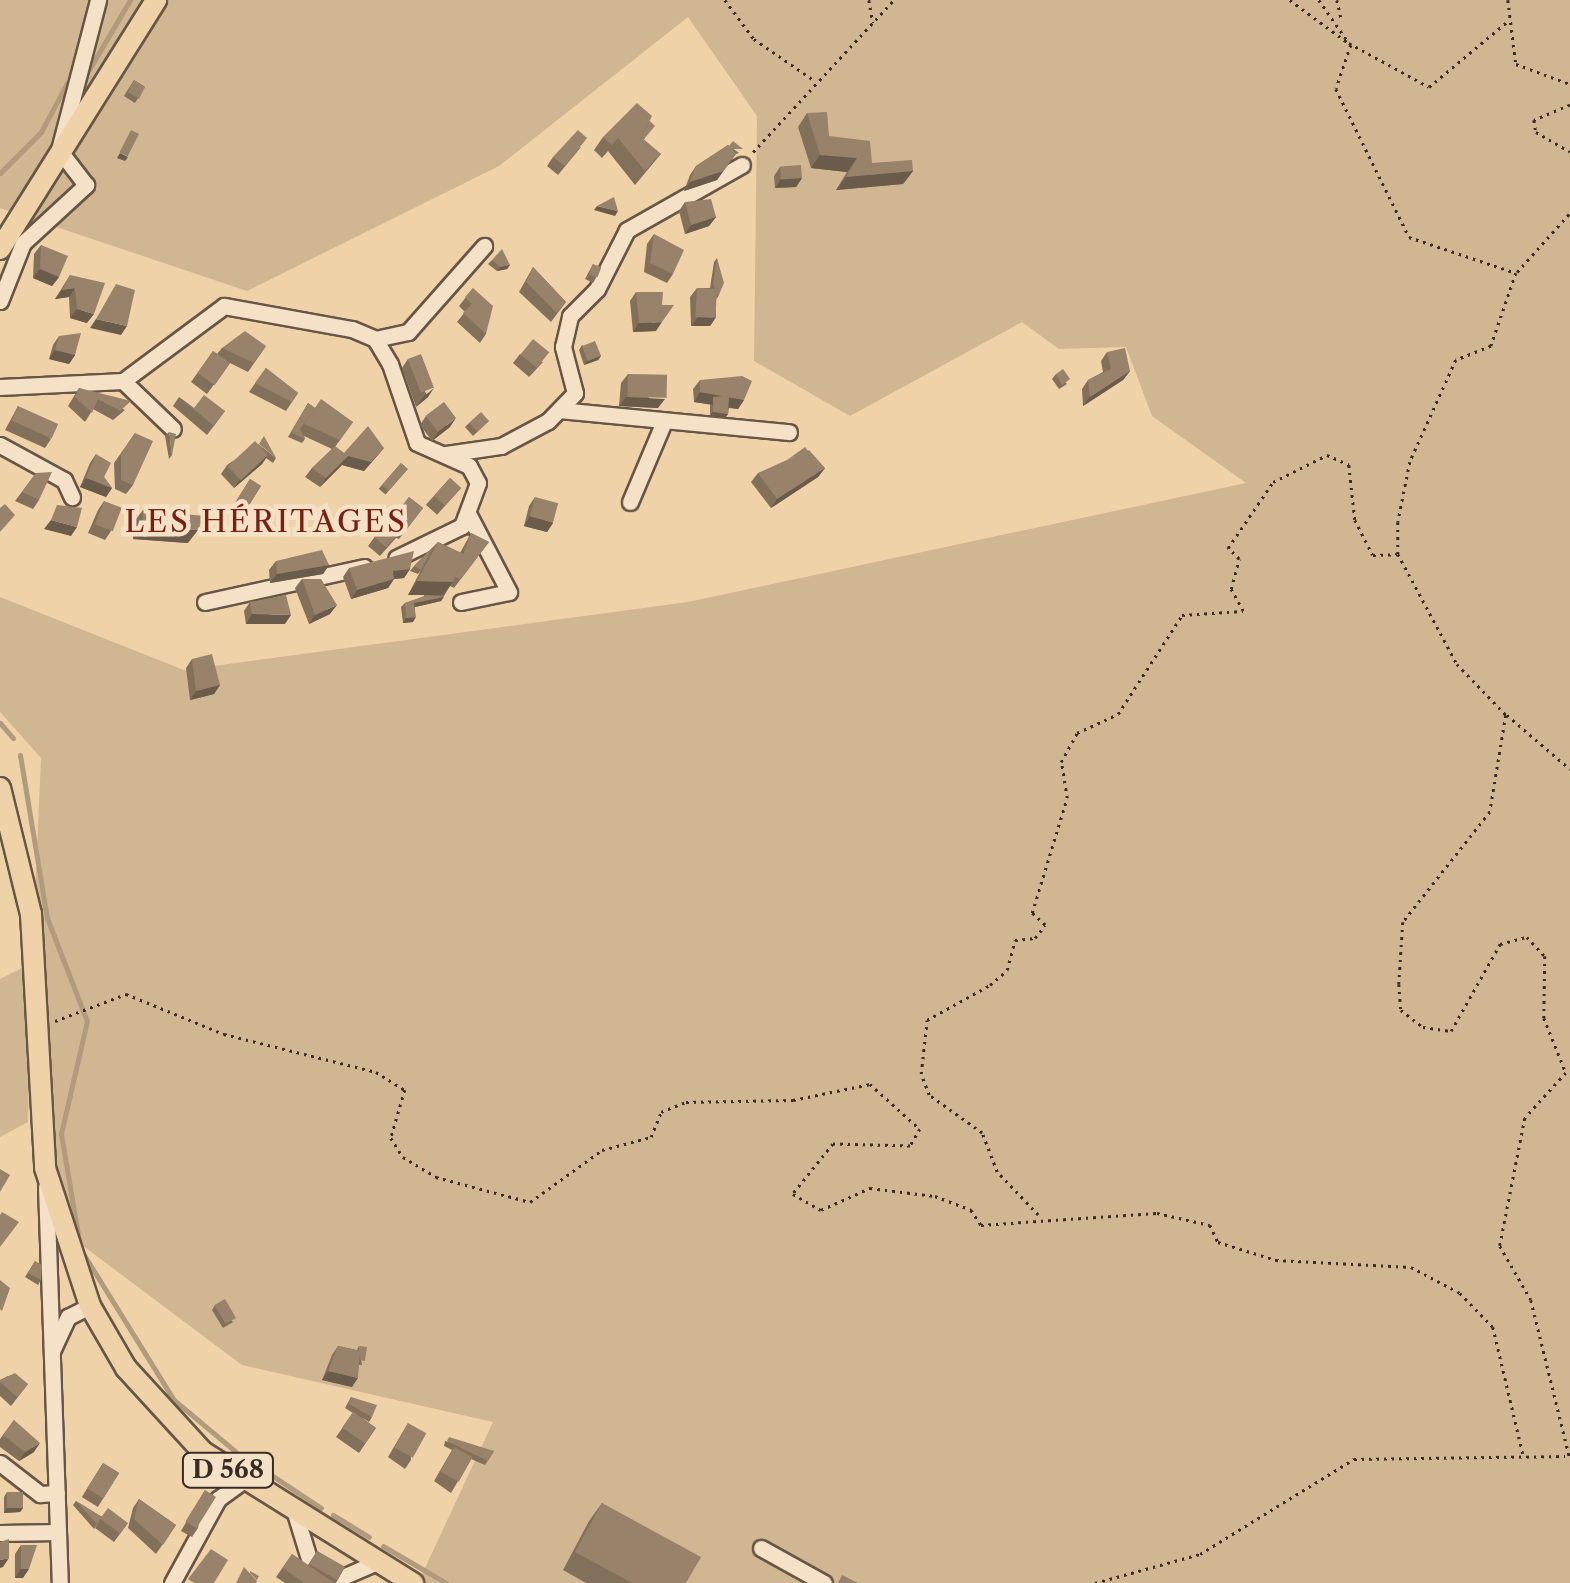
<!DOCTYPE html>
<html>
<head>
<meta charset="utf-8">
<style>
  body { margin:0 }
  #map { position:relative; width:1570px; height:1583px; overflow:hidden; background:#f0d2a8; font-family:"Libre Caslon Text",serif }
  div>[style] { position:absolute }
  .green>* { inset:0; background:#d1b692 }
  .stream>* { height:5px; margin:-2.5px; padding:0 2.5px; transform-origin:2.5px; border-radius:2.5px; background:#b29a7c }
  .path>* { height:2.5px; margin-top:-1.25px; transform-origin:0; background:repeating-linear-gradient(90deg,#392c26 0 2.5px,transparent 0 7.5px) }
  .roads { filter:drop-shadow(2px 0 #675646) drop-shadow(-2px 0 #675646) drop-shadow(0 2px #675646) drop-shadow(0 -2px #675646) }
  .minor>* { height:15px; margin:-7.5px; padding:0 7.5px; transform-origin:7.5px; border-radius:7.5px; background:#f5e2c6 }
  .major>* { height:20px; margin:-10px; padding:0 10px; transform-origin:10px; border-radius:10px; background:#f0d2a8 }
  .wall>* { inset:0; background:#83705b; transform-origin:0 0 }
  .shaded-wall>* { inset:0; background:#6a5b4a }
  .building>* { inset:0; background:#98826a; transform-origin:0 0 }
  span { translate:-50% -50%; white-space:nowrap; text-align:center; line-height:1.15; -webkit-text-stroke:9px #f5e2c6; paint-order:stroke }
  .shield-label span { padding:2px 8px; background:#f5e2c6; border:2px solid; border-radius:8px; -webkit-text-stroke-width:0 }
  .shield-label { font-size:25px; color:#392c26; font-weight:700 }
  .neighbourhood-label { font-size:30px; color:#7a1f14; letter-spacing:2.5px }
</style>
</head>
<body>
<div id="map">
  <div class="green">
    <div style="clip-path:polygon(0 0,1570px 0,1570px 1583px,418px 1583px,493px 1422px,242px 1365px,58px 1227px,31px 976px,28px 1122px,0 1137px,0 979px,32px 963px,41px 758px,0 712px,0 597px,184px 670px,688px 602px,1246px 483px,1152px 416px,1126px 347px,1059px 349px,1022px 322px,850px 416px,754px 361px,757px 116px,688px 17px,499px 166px,247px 291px,0 208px)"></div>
  </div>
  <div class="stream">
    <div style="left:87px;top:73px;width:85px;rotate:-59.5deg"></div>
    <div style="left:0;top:173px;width:58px;rotate:-45deg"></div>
    <div style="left:41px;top:132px;width:55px;rotate:-62deg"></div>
    <div style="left:0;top:723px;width:20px;rotate:49deg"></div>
    <div style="left:20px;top:755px;width:165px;rotate:80.6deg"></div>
    <div style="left:47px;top:918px;width:110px;rotate:68.8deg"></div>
    <div style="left:87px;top:1021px;width:116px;rotate:103deg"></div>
    <div style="left:61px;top:1134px;width:108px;rotate:80.4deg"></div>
    <div style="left:84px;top:1255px;width:171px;rotate:58.2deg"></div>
    <div style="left:174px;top:1400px;width:80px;rotate:39.9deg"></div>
    <div style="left:250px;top:1461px;width:85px;rotate:33.5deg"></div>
    <div style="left:333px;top:1515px;width:42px;rotate:31.4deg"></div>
    <div style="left:383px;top:1546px;width:73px;rotate:30.4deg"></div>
  </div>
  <div class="path">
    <div style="left:725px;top:0;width:49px;rotate:53.4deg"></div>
    <div style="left:754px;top:39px;width:74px;rotate:34.5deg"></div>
    <div style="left:869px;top:0;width:23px;rotate:80deg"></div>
    <div style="left:1290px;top:0;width:76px;rotate:36.4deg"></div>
    <div style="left:1351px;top:45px;width:46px;rotate:108.8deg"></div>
    <div style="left:1336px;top:89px;width:165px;rotate:63.7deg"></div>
    <div style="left:1409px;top:237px;width:113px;rotate:18.6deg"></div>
    <div style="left:1516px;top:273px;width:77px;rotate:108.9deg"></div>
    <div style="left:1491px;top:346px;width:38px;rotate:158deg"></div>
    <div style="left:1456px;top:360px;width:112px;rotate:114.3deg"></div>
    <div style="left:1410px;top:462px;width:61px;rotate:101.3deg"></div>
    <div style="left:1398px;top:522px;width:32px;rotate:90deg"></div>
    <div style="left:1398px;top:554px;width:125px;rotate:61.8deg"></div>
    <div style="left:1457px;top:664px;width:71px;rotate:46.1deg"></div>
    <div style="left:1506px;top:715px;width:98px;rotate:99.4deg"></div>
    <div style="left:1490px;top:812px;width:140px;rotate:128.3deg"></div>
    <div style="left:1403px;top:922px;width:62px;rotate:93.7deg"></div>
    <div style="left:1399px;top:984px;width:26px;rotate:86deg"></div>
    <div style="left:1401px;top:1010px;width:28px;rotate:38deg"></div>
    <div style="left:1423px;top:1027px;width:28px;rotate:8deg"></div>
    <div style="left:1451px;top:1031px;width:100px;rotate:-60.6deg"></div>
    <div style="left:1500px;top:944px;width:28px;rotate:-15deg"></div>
    <div style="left:1527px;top:937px;width:26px;rotate:47deg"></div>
    <div style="left:1545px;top:956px;width:62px;rotate:90.9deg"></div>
    <div style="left:1544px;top:1018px;width:59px;rotate:68.2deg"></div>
    <div style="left:1566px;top:1073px;width:61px;rotate:132.3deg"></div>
    <div style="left:1525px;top:1118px;width:130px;rotate:101.1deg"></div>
    <div style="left:1500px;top:1246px;width:62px;rotate:60.1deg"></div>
    <div style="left:1531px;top:1300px;width:164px;rotate:76.2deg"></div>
    <div style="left:1319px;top:0;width:52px;rotate:55.1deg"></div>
    <div style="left:1349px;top:43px;width:91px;rotate:28.8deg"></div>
    <div style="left:1429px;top:87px;width:104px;rotate:-39.9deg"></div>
    <div style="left:1337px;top:0;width:18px;rotate:77deg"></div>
    <div style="left:1508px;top:0;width:64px;rotate:82.9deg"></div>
    <div style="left:1516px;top:64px;width:58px;rotate:20.3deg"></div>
    <div style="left:1570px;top:105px;width:39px;rotate:157deg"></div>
    <div style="left:1534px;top:120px;width:12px;rotate:81deg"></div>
    <div style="left:1536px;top:132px;width:39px;rotate:30deg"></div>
    <div style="left:753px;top:152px;width:207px;rotate:-47.2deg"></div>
    <div style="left:1517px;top:272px;width:79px;rotate:-48.1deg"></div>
    <div style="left:1507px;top:715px;width:83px;rotate:40.6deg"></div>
    <div style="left:55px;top:1021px;width:76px;rotate:-20.8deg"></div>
    <div style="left:126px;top:994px;width:106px;rotate:22.2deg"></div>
    <div style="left:224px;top:1034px;width:157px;rotate:14deg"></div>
    <div style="left:376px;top:1072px;width:34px;rotate:32deg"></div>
    <div style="left:405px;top:1090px;width:50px;rotate:106.3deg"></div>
    <div style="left:391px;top:1138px;width:22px;rotate:58deg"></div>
    <div style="left:403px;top:1157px;width:39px;rotate:31deg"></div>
    <div style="left:436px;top:1177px;width:97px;rotate:14.9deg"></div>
    <div style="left:530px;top:1202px;width:89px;rotate:-35.8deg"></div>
    <div style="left:602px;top:1150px;width:51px;rotate:-14.9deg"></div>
    <div style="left:651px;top:1137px;width:27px;rotate:-68deg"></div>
    <div style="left:661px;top:1112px;width:27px;rotate:-22deg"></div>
    <div style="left:686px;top:1102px;width:107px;rotate:-1.1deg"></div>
    <div style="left:793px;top:1100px;width:79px;rotate:-11.7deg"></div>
    <div style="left:870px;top:1084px;width:67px;rotate:42deg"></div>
    <div style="left:920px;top:1129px;width:20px;rotate:120deg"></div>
    <div style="left:910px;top:1146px;width:77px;rotate:-178.5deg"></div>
    <div style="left:833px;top:1144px;width:64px;rotate:128.7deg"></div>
    <div style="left:793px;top:1194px;width:32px;rotate:30deg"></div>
    <div style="left:821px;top:1210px;width:54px;rotate:-24.2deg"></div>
    <div style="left:870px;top:1188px;width:65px;rotate:7deg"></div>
    <div style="left:935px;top:1196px;width:39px;rotate:21deg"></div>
    <div style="left:971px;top:1210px;width:18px;rotate:56deg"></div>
    <div style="left:981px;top:1225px;width:176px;rotate:-3.9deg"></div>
    <div style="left:1157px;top:1213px;width:54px;rotate:12.8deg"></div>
    <div style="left:1210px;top:1225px;width:19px;rotate:65deg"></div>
    <div style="left:1218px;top:1242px;width:61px;rotate:17.2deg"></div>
    <div style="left:1276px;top:1260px;width:135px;rotate:3deg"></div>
    <div style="left:1411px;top:1267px;width:55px;rotate:28deg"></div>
    <div style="left:1460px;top:1293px;width:47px;rotate:45.9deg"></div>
    <div style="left:1493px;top:1327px;width:130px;rotate:76.7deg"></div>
    <div style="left:1038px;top:1215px;width:59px;rotate:-133.6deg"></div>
    <div style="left:997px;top:1172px;width:42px;rotate:-111deg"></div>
    <div style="left:982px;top:1133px;width:65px;rotate:-144.4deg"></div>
    <div style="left:929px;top:1095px;width:22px;rotate:-111deg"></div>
    <div style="left:921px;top:1074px;width:54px;rotate:-83.7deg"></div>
    <div style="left:927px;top:1020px;width:72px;rotate:-29.1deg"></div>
    <div style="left:990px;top:985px;width:23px;rotate:-41deg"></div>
    <div style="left:1007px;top:970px;width:31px;rotate:-75deg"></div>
    <div style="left:1015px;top:940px;width:20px;rotate:-6deg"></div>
    <div style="left:1035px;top:938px;width:16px;rotate:-52deg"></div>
    <div style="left:1045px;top:925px;width:18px;rotate:-137deg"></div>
    <div style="left:1032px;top:913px;width:120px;rotate:-73.1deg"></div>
    <div style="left:1067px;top:798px;width:36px;rotate:-99deg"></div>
    <div style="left:1061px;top:762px;width:33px;rotate:-61deg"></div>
    <div style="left:1077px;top:733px;width:45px;rotate:-24.9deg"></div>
    <div style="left:1118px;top:714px;width:118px;rotate:-57.1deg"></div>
    <div style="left:1182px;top:615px;width:61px;rotate:-3.8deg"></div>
    <div style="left:1243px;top:611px;width:25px;rotate:-119deg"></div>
    <div style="left:1231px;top:589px;width:31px;rotate:-75deg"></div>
    <div style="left:1239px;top:559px;width:16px;rotate:-135deg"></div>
    <div style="left:1228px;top:548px;width:80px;rotate:-55.7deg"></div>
    <div style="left:1273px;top:482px;width:60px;rotate:-26.6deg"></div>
    <div style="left:1327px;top:455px;width:24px;rotate:24deg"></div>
    <div style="left:1349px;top:465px;width:55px;rotate:83.8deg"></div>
    <div style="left:1355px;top:520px;width:39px;rotate:63deg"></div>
    <div style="left:1373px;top:555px;width:24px;rotate:-2deg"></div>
    <div style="left:1095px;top:1583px;width:109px;rotate:-15.4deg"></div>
    <div style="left:1200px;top:1554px;width:181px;rotate:-31.7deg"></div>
    <div style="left:1354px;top:1459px;width:211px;rotate:-0.8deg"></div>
  </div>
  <div class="roads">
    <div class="minor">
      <div style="left:0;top:301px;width:62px;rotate:-68.4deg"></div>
      <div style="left:23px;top:243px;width:86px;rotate:-42.6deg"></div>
      <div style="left:86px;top:185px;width:44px;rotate:-127.6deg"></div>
      <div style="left:59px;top:150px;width:155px;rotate:-75.4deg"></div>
      <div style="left:375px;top:339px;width:34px;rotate:-12deg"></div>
      <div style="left:408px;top:332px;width:115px;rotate:-48.5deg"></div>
      <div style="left:123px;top:381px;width:69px;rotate:43.8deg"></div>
      <div style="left:0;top:387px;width:123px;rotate:-2.8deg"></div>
      <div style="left:123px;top:381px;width:126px;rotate:-36.6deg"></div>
      <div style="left:224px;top:306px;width:130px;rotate:10.2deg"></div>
      <div style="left:352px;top:329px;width:25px;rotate:23deg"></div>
      <div style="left:375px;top:339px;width:29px;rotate:59deg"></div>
      <div style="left:390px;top:364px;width:83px;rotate:71.1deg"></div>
      <div style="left:417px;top:443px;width:57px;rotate:23.9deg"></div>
      <div style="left:469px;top:466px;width:19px;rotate:62deg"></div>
      <div style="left:478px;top:483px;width:46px;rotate:110.4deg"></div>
      <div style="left:462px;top:526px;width:73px;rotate:154.1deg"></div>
      <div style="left:559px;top:410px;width:231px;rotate:5.5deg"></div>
      <div style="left:0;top:445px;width:73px;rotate:28.7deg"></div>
      <div style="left:64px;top:480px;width:19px;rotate:65deg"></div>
      <div style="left:446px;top:454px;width:56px;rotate:-8.3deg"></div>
      <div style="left:501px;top:446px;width:53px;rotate:-28deg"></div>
      <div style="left:548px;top:421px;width:39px;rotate:-46deg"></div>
      <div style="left:575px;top:393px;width:48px;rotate:-104.6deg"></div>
      <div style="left:563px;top:347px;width:32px;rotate:-77deg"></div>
      <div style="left:570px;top:316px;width:38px;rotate:-45deg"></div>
      <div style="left:597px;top:289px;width:66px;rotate:-63deg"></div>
      <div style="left:627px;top:230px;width:132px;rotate:-29.5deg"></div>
      <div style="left:630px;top:502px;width:85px;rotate:-67.1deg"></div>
      <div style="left:205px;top:602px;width:163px;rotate:-12.4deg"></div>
      <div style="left:461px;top:602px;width:49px;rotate:-11.8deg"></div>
      <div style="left:509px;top:592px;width:87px;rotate:-117.5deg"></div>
      <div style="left:46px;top:1187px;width:396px;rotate:88deg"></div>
      <div style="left:52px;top:1351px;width:38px;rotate:-65deg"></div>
      <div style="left:68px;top:1317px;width:25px;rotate:-27deg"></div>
      <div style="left:0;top:1463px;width:51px;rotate:37.8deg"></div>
      <div style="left:40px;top:1494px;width:17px;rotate:-3deg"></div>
      <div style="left:295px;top:1513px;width:51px;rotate:73deg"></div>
      <div style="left:0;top:1533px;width:58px;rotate:-1deg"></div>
      <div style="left:761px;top:1548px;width:72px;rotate:29.1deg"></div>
      <div style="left:338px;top:1579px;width:43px;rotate:-23.6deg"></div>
      <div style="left:172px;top:1583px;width:96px;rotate:-61.3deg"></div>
      <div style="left:218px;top:1499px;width:31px;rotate:-36deg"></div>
    </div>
    <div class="major">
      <div style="left:0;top:249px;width:294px;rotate:-57.9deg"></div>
      <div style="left:0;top:788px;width:130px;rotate:76.2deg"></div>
      <div style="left:31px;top:914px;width:254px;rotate:86.8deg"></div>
      <div style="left:45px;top:1168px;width:145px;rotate:71.9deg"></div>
      <div style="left:90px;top:1306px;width:72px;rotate:59.9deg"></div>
      <div style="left:126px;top:1368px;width:114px;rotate:47.5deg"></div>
      <div style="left:203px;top:1452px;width:248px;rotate:32deg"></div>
    </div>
  </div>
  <div class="wall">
    <div style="left:134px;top:80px;width:13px;height:19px;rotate:32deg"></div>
    <div style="clip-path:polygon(807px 113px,829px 136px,872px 163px,913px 171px,903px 184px,836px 190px,847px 172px,811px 168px,798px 127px)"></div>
    <div style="clip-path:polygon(650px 121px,644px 140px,661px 154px,635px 185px,608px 151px,602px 158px,594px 150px,603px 137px)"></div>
    <div style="clip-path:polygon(728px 145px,739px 153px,736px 154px,717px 180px,684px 191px,690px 175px,696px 166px)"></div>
    <div style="clip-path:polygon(581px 147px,558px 175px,547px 166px,553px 157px)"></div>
    <div style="clip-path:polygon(780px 167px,802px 178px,796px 187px,775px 188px,774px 176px)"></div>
    <div style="clip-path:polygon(685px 202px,716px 217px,709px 226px,685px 234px,679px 211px)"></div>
    <div style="clip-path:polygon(654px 234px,673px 274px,667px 283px,644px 272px,647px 244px)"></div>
    <div style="clip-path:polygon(41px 245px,59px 277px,52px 286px,33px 278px,34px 254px)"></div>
    <div style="clip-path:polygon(717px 258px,718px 297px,716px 299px,716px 317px,710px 326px,691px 326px,690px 297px,697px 288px,710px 288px,714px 262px)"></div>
    <div style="clip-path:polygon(492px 260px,510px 265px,507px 269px,497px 271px,488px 264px)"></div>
    <div style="clip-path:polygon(593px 264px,596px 278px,593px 283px,585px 279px)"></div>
    <div style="clip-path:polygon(533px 267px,566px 302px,551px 322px,519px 292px)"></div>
    <div style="clip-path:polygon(70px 275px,87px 323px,70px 318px,69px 297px,55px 299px)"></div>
    <div style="clip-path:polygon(473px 288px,486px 334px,480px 343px,457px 322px,465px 312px,459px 306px)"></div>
    <div style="clip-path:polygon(636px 292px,656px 331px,633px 332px,630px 301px)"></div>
    <div style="clip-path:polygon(59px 336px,75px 355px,69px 364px,49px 359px,53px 345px)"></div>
    <div style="clip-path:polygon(582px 345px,601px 356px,598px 360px,584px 365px,579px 350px)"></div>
    <div style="clip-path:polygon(266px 346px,248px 372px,230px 363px,207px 394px,191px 382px,213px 351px,217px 354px,222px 348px)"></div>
    <div style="clip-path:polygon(1107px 352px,1130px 371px,1123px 380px,1083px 406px,1082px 389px,1088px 380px,1103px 372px,1101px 361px)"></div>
    <div style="clip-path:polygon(520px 354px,543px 362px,529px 377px,513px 363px)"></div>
    <div style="clip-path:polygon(408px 359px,428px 397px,416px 407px,402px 368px)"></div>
    <div style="clip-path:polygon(266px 368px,298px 393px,286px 411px,249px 392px)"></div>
    <div style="clip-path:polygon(628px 374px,658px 408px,619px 406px,621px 383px)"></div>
    <div style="clip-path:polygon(1056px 374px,1067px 384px,1059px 389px,1052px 379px)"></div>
    <div style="clip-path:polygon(700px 380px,744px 400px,738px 409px,729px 408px,728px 414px,725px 418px,710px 416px,710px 404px,694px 402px,693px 389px)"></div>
    <div style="clip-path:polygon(79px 388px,125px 410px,113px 420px,93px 409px,85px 422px,68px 406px)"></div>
    <div style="clip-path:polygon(179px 397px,194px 408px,225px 411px,207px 435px,173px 406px)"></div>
    <div style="clip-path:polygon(308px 403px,315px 408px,353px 422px,335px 447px,344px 453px,384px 448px,364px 471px,342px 465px,320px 487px,305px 477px,312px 468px,332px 449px,304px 436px,305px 439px,302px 443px,288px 437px)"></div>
    <div style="clip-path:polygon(18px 406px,51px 439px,45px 448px,5px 430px)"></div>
    <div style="clip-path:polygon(426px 416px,450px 427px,432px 441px,420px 425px)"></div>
    <div style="clip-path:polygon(489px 421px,473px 436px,465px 427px,469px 423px)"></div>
    <div style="clip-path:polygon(169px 432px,172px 455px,169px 459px,165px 436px)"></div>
    <div style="clip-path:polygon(135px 433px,133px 485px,126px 494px,115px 489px,114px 463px)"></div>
    <div style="clip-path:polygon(258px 444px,276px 458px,273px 463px,266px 458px,262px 464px,234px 488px,221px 474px,227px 465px)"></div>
    <div style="clip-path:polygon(96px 454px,104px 477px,112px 488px,106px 497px,80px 487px,90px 463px)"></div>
    <div style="left:401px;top:463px;width:9px;height:34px;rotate:41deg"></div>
    <div style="clip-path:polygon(825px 468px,818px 477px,771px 508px,751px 482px,758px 473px)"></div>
    <div style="clip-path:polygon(36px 473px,39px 500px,33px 509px,15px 501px)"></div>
    <div style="left:450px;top:478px;width:15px;height:36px;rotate:42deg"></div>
    <div style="left:250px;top:479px;width:13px;height:34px;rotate:32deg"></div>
    <div style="clip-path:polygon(409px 497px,423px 508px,399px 539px,396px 538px,380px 556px,368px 546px,387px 520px,390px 522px)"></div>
    <div style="clip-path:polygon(535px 497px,553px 523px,547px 532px,524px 526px,529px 506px)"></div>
    <div style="clip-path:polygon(104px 501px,111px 531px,105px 540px,88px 533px,98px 510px)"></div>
    <div style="clip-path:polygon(143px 510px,188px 543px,133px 539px,133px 523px)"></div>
    <div style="clip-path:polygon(471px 533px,489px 542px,454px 588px,450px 586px,441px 601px,415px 607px,413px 622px,403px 623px,401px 607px,405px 603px,424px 597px,424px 595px,408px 595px,421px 570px,418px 574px,410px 571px,414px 566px,438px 542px,460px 553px)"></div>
    <div style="clip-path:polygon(276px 561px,329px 565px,323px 574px,270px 583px,269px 570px)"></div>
    <div style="clip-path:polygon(349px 568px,410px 569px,404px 578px,394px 579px,388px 588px,351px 599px,343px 577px)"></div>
    <div style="clip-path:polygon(302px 579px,330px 614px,309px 624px,295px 588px)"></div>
    <div style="clip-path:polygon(250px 602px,285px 624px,246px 624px,244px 611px)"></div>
    <div style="clip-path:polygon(192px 659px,220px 685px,214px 694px,190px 700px,186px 668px)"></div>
    <div style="clip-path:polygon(35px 1261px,41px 1280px,38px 1285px,25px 1277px)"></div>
    <div style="clip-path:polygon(215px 1305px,233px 1322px,223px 1328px,212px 1310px)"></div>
    <div style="clip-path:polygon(338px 1346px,357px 1350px,359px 1346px,362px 1365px,359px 1365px,352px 1387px,322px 1380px,332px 1355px)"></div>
    <div style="clip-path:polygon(8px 1376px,28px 1384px,11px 1406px,0 1396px,0 1380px)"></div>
    <div style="clip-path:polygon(351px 1397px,372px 1417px,369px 1422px,361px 1417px,376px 1428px,359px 1453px,336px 1437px,353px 1413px,345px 1408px)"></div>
    <div style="clip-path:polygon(14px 1420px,34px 1452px,19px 1461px,0 1447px,0 1439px)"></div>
    <div style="clip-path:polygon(408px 1423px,411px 1460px,405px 1469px,388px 1457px)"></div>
    <div style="clip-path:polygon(445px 1441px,494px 1451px,485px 1465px,471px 1459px,451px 1493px,434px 1481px,452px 1450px,444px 1446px)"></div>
    <div style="left:103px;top:1463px;width:19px;height:40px;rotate:32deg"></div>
    <div style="clip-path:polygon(205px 1490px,198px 1528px,192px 1537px,181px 1531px)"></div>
    <div style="clip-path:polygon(7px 1492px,23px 1508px,20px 1512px,4px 1513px,4px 1497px)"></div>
    <div style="clip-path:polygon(139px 1499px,176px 1525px,156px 1554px,128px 1528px,133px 1508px)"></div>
    <div style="clip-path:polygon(76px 1501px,102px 1517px,128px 1523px,114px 1542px,95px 1528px,99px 1521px,94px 1529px,73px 1505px)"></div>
    <div style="clip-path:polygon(602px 1503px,686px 1583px,586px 1583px,563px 1570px,589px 1521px)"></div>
    <div style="clip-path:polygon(21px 1545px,23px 1578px,15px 1578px,15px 1554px)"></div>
    <div style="clip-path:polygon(317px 1551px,345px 1567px,336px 1583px,285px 1583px,276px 1577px,292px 1554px,308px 1565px)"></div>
  </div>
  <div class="shaded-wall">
    <div style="clip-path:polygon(120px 153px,128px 157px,125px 161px,117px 158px)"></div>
    <div style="clip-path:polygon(820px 155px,857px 158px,847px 172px,811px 168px)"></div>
    <div style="clip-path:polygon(723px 171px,717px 180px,684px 191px,690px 182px)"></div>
    <div style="clip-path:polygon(913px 171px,903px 184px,836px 190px,846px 177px)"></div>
    <div style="clip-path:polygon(802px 178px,796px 187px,775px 188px,781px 179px)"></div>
    <div style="clip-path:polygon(597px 206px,618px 211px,615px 216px,594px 210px)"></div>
    <div style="clip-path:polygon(716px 217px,709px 226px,685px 234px,691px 225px)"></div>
    <div style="clip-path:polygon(510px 265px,507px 269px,497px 271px,500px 267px)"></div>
    <div style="clip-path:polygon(40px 269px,59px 277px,52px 286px,33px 278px)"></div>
    <div style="clip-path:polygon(75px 288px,69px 297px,55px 299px,62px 290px)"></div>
    <div style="clip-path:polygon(77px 309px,94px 314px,87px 323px,70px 318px)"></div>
    <div style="clip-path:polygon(698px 317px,716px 317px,710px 326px,691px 326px)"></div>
    <div style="clip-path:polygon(96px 319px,127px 326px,121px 335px,90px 328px)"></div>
    <div style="clip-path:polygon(662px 322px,656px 331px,633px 332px,639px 323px)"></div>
    <div style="clip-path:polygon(55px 350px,75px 355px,69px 364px,49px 359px)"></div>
    <div style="clip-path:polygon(601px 356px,598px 360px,584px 365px,588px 360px)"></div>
    <div style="clip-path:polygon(1130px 371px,1123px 380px,1083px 406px,1090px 397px)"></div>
    <div style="clip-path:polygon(434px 388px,428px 397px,416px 407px,423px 397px)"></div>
    <div style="clip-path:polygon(700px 392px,744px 400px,738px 409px,694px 402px)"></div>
    <div style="clip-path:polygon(626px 397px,665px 399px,658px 408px,619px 406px)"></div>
    <div style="clip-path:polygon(713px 412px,728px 414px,725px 418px,710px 416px)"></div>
    <div style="clip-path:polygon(456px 418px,450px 427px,432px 441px,438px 432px)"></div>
    <div style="clip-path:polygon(384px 448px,364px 471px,342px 465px,320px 487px,326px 478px,348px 456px)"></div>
    <div style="clip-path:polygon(268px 455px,262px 464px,234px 488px,240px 479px)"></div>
    <div style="clip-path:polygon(825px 468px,818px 477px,771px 508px,777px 499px)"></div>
    <div style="clip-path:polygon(86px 478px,112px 488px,106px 497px,80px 487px)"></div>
    <div style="clip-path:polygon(530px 516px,553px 523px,547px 532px,524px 526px)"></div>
    <div style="clip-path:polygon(51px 520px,77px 527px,71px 536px,44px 529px)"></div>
    <div style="clip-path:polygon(143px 526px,198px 530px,188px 543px,133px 539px)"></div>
    <div style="clip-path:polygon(329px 565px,323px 574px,270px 583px,277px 574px)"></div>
    <div style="clip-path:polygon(410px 569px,404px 578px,394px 579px,388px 588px,351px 599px,357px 590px,393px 571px)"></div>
    <div style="clip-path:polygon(417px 581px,453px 582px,443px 595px,408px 595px)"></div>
    <div style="clip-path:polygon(444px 597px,441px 601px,411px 608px,414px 603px)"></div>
    <div style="clip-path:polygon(337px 605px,330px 614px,309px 624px,315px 615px)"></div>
    <div style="clip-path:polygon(252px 614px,291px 615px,285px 624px,246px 624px)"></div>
    <div style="clip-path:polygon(416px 617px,413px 622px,403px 623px,406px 618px)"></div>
    <div style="clip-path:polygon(220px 685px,214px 694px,190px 700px,196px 691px)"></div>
    <div style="clip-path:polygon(328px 1371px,358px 1378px,352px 1387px,322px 1380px)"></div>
    <div style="clip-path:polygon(40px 1443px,34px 1452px,19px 1461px,25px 1452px)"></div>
    <div style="clip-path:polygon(7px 1508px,23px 1508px,20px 1512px,4px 1513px)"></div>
    <div style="clip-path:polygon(9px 1558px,3px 1567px,0 1568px,0 1560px)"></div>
    <div style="clip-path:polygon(21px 1569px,29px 1569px,23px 1578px,15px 1578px)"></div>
  </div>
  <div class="building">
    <div style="clip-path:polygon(134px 80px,145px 87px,139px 99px,128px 92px)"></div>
    <div style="clip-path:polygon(637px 103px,652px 116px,640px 140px,658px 156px,645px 171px,618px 138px,612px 145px,603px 137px)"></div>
    <div style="clip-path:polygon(827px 112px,829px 136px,870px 141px,872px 163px,912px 160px,913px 171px,846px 177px,857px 158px,820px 155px,807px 113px)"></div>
    <div style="clip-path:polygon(650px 121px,655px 126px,644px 139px,641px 137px)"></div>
    <div style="left:131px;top:130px;width:9px;height:25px;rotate:27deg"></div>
    <div style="clip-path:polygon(578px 130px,587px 138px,565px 166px,553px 157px)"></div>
    <div style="clip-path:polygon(642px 138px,661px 154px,655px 160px,658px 156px,640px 140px)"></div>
    <div style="clip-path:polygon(733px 141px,743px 149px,733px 149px,729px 146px)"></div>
    <div style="clip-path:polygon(728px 145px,736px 153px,723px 171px,690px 182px,696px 166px)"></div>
    <div style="left:801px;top:165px;width:13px;height:21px;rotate:86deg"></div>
    <div style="clip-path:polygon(614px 197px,618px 211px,597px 206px)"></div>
    <div style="clip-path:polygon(711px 199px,716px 217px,691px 225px,685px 202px)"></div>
    <div style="clip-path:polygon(654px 234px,684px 250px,673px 274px,650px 263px)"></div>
    <div style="clip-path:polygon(41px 245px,68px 256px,59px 277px,40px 269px)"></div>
    <div style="clip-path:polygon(502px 249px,510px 265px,500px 267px,492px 260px)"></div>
    <div style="clip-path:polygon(717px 258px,724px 283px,718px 297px,717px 289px,715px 289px,713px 284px)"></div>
    <div style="left:593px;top:264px;width:9px;height:11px;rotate:21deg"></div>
    <div style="clip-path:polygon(533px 267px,566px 302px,557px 313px,526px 282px)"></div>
    <div style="clip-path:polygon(70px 275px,105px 283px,94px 314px,77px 309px,75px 288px,62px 290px)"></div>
    <div style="clip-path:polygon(116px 284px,135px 290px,127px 326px,96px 319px)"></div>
    <div style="clip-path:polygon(473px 288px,493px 306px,486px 334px,463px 313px,472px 304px,465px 297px)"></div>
    <div style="left:697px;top:288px;width:20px;height:29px;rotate:3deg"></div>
    <div style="clip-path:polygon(636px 292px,663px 292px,662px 305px,674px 305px,662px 322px,639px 323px)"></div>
    <div style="clip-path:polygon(245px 331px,266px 346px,254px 363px,222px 348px)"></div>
    <div style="clip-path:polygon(81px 333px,75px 355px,55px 350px,59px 336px)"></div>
    <div style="left:533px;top:339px;width:21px;height:20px;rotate:39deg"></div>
    <div style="left:595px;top:341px;width:16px;height:14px;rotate:68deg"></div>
    <div style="clip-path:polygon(1125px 348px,1130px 371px,1090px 397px,1088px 380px,1111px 369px,1107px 352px)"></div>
    <div style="left:213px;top:351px;width:21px;height:27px;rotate:35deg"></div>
    <div style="left:421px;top:354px;width:36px;height:14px;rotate:69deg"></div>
    <div style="clip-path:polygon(266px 368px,298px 393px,292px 402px,255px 383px)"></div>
    <div style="clip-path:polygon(1063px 369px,1070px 379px,1062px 385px,1056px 374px)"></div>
    <div style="left:628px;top:374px;width:39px;height:23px;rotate:1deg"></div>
    <div style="clip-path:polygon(742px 376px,752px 381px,744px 400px,700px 392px,700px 380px)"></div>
    <div style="clip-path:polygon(79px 388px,131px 401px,120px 411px,98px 399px,92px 413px,75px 397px)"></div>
    <div style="clip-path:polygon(204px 395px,225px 411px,214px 426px,179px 397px,194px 408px)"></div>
    <div style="clip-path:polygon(723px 396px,729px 397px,728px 414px,713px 412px,713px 397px)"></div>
    <div style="clip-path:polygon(321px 399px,353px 422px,340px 440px,304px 424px)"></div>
    <div style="left:444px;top:402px;width:20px;height:23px;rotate:53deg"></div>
    <div style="clip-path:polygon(308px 403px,315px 408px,300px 429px,305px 439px,291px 432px)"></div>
    <div style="left:18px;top:406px;width:44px;height:16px;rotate:24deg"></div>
    <div style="left:481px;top:412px;width:12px;height:16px;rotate:48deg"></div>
    <div style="clip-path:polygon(368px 426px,384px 448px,371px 462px,348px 456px,326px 478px,312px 468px,335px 446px,344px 453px)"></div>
    <div style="clip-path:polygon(169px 432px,176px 434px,172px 455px)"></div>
    <div style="clip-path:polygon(135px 433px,153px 441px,133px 485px,121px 480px,121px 454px)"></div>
    <div style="clip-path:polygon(264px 436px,276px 458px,259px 444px)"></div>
    <div style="left:255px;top:441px;width:19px;height:37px;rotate:47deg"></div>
    <div style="clip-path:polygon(805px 447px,808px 451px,787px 460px)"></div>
    <div style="clip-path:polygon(809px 450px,825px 468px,777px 499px,758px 473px)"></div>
    <div style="clip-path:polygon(96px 454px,111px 463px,104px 477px,112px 488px,86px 478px)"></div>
    <div style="left:401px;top:463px;width:9px;height:29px;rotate:41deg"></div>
    <div style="clip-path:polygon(52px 472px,39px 500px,22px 492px,36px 473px)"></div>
    <div style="left:450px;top:478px;width:15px;height:24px;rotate:42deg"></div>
    <div style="left:250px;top:479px;width:13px;height:23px;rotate:32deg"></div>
    <div style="left:409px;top:497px;width:18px;height:28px;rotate:38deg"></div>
    <div style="left:535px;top:497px;width:24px;height:20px;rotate:15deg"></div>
    <div style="left:104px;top:501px;width:19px;height:25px;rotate:21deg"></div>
    <div style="clip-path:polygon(5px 504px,15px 515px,0 532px,0 508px)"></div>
    <div style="clip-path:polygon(57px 505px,82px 508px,77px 527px,51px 520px)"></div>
    <div style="clip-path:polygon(143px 510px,204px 516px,198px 530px,143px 526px)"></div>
    <div style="clip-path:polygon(387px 520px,401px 531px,386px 547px,374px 537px)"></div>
    <div style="clip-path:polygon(471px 533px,489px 542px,461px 579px,455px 577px)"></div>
    <div style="clip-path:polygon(438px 542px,464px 554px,453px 582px,417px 581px)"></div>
    <div style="clip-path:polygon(433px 547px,421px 570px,414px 566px)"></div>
    <div style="clip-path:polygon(322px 550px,329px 565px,277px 574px,276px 561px)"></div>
    <div style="clip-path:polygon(414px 551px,410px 569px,393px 571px,394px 579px,357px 590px,349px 568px)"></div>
    <div style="clip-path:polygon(302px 579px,321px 579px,337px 605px,315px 615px)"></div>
    <div style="clip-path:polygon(286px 595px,291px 615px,252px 614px,250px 602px)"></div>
    <div style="clip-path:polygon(427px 595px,444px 597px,414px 603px,416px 617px,406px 618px,405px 603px)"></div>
    <div style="clip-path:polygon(212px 654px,220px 685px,196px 691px,192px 659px)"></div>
    <div style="clip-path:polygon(0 1169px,10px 1175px,0 1192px)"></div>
    <div style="clip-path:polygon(2px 1212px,19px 1222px,0 1247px,0 1215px)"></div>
    <div style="clip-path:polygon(35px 1261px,42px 1265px,41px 1280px,28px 1273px)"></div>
    <div style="clip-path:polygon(0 1280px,10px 1288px,2px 1311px,0 1309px)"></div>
    <div style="left:225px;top:1299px;width:22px;height:12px;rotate:60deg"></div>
    <div style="clip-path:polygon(338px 1346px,360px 1351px,358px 1378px,328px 1371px)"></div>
    <div style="clip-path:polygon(359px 1346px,367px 1347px,365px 1361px,360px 1360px)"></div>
    <div style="clip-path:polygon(15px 1373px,28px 1384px,17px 1397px,0 1382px,0 1380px)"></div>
    <div style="clip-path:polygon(351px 1397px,377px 1405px,372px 1417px,349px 1404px)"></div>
    <div style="left:353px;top:1412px;width:28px;height:19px;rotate:35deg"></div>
    <div style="clip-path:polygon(14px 1420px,40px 1443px,25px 1452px,3px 1435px)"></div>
    <div style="left:408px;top:1423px;width:21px;height:28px;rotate:29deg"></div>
    <div style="clip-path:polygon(449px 1437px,494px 1451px,488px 1461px,447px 1441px)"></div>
    <div style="left:454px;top:1447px;width:21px;height:28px;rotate:29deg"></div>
    <div style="left:103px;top:1463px;width:19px;height:30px;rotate:32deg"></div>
    <div style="left:205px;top:1490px;width:13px;height:37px;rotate:32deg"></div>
    <div style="left:7px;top:1492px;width:16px;height:16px"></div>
    <div style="clip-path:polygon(139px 1499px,176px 1525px,163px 1545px,134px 1519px)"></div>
    <div style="clip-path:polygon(76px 1501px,102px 1517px,97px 1524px)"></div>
    <div style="clip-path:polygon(602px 1503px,701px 1557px,686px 1583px,632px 1583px,575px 1552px)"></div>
    <div style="left:108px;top:1508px;width:25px;height:13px;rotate:37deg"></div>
    <div style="clip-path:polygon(9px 1539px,9px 1558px,0 1560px,0 1542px)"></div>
    <div style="clip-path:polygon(21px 1545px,37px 1545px,29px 1569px,21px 1569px)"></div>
    <div style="clip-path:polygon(211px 1549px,228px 1560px,214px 1583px,194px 1583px,188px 1579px)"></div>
    <div style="left:317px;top:1551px;width:32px;height:15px;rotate:30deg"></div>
    <div style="clip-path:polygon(292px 1554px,334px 1583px,304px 1583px,283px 1568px)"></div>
    <div style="clip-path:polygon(244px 1567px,257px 1581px,256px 1583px,236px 1583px)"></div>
    <div style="clip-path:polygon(250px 1571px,259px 1576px,257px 1580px,250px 1573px)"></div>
    <div style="clip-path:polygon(842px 1575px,858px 1583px,838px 1583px)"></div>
  </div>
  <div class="shield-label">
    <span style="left:228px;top:1470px">D 568</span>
  </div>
  <div class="neighbourhood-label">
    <span style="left:266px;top:522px">LES HÉRITAGES</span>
  </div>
</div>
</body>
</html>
